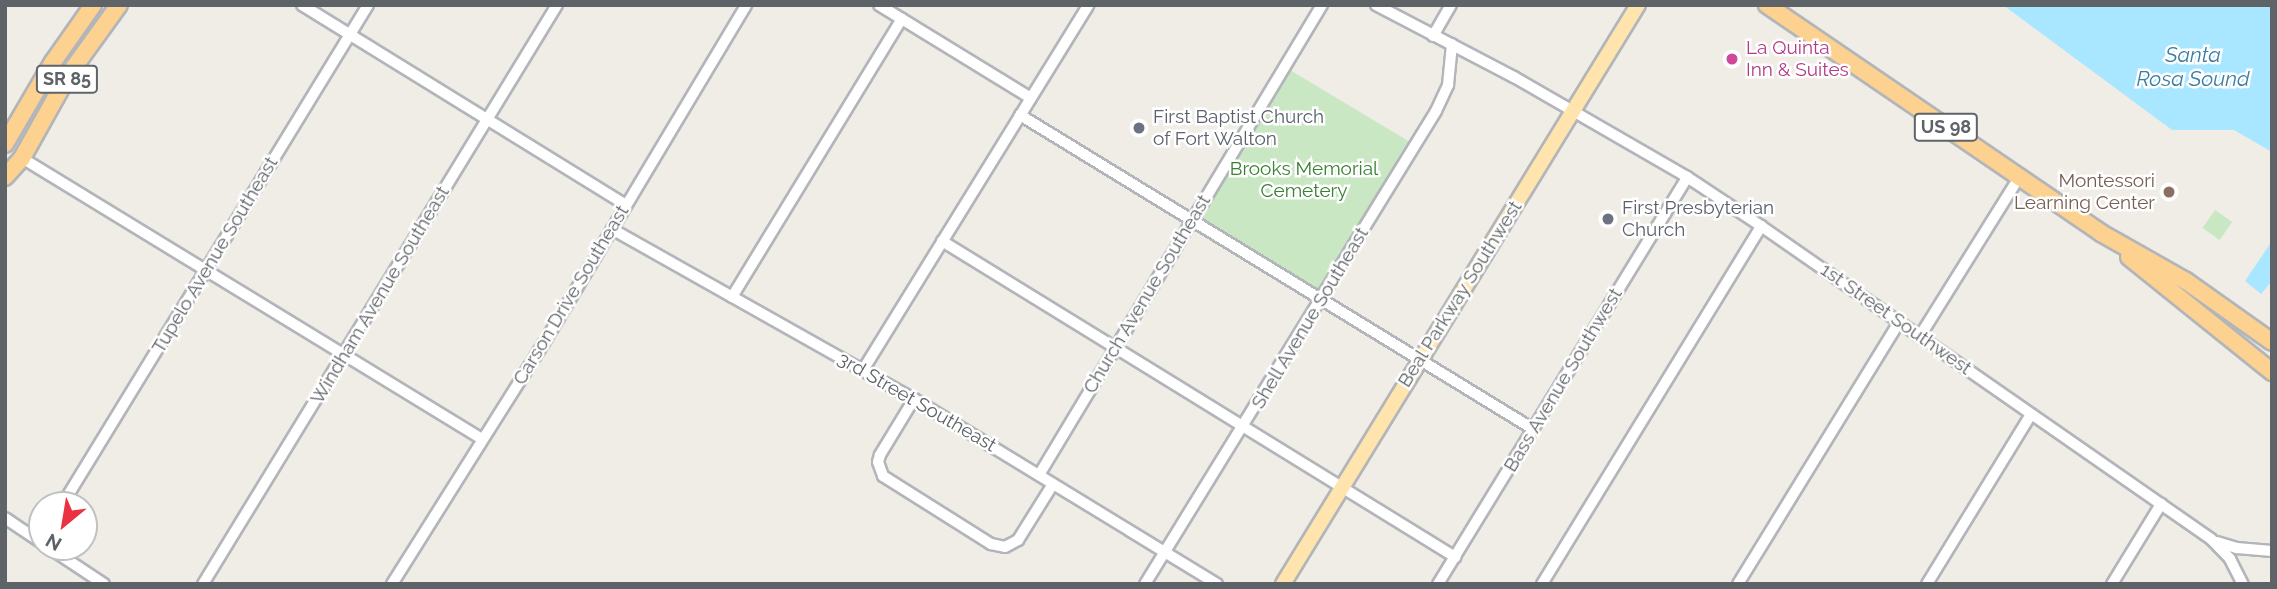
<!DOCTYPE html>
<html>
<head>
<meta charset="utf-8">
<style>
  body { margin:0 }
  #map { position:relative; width:2277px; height:589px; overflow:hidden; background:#f0ede7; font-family:Raleway,sans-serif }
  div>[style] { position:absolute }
  .green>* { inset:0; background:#c9e7c3; transform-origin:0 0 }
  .water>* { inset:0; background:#a8e7ff }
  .roads { filter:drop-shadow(2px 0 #b2b5b9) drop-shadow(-2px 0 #b2b5b9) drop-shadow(0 2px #b2b5b9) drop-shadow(0 -2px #b2b5b9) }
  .minor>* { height:10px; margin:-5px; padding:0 5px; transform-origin:5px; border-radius:5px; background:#fff }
  .major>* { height:14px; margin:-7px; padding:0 7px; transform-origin:7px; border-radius:7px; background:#ffe5ad }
  .highway>* { height:16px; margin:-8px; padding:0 8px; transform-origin:8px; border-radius:8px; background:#fdd190 }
  .dots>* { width:19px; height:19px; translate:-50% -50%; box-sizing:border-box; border:4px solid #fff; border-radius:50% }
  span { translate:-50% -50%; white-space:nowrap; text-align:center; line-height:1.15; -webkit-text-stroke:5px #fff; paint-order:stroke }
  .shield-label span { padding:2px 5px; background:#fff; border:2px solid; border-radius:5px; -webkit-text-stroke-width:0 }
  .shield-label { font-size:18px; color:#5e6367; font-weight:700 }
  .hotel-label { font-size:19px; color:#b23c85 }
  .left { translate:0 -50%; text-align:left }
  .worship-label { font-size:19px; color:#5b616d }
  .park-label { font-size:19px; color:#3b8133 }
  .education-label { font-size:19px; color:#785e54 }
  .right { translate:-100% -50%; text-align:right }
  .street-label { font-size:19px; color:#5e6367 }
  .water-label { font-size:21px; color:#3d7da1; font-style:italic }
  .frame { position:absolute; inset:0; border:7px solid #5e6367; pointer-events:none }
  .north { position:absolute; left:28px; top:491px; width:70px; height:70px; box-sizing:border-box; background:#fff; border:2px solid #bfc1c2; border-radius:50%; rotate:210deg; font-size:19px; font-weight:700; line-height:28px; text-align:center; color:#5e6367 }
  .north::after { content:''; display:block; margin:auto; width:24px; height:32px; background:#ea3241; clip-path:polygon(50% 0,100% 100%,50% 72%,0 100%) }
</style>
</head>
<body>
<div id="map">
  <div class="green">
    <div style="left:1290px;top:70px;width:138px;height:174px;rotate:31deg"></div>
    <div style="left:2215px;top:210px;width:21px;height:22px;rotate:35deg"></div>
  </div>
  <div class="water">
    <div style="clip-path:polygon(2003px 5px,2272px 5px,2272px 152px,2234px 130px,2172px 130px)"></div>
    <div style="clip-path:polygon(2272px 241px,2272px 281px,2261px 294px,2245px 281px)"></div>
  </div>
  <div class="roads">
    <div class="minor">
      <div style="left:302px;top:5px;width:381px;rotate:31.7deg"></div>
      <div style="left:879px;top:5px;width:178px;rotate:31.5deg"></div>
      <div style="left:1376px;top:5px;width:156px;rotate:27.6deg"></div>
      <div style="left:1514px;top:77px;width:200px;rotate:30deg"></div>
      <div style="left:1687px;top:177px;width:89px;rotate:33.5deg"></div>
      <div style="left:1761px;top:226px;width:548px;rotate:34.82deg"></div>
      <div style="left:2211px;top:539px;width:28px;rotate:46deg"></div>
      <div style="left:2230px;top:559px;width:28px;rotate:63deg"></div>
      <div style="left:1433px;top:36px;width:36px;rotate:-60deg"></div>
      <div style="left:1020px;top:115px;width:601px;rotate:31.47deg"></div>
      <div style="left:22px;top:158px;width:539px;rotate:31.42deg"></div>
      <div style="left:612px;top:229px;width:347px;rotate:29.4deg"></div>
      <div style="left:914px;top:399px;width:355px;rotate:31.4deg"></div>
      <div style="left:942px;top:241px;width:603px;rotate:31.63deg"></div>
      <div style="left:732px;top:297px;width:326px;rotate:-58.6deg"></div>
      <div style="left:1920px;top:336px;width:189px;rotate:-58deg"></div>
      <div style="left:863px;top:370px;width:429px;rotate:-58.3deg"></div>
      <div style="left:914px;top:399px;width:66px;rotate:121.3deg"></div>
      <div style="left:880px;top:455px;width:7px;rotate:106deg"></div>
      <div style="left:878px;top:462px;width:15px;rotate:70deg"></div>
      <div style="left:883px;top:476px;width:128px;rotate:32.2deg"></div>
      <div style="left:991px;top:544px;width:14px;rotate:12deg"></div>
      <div style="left:1005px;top:547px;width:15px;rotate:-28deg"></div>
      <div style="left:1018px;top:540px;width:66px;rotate:-58deg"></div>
      <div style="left:1039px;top:475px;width:549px;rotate:-58.95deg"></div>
      <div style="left:62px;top:505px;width:586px;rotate:-58.53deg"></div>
      <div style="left:5px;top:518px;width:45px;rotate:34deg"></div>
      <div style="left:2217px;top:542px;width:21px;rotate:17deg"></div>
      <div style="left:2237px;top:548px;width:35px;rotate:5deg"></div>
      <div style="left:48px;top:547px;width:67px;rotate:33.5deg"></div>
      <div style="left:203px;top:584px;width:679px;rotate:-58.56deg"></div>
      <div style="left:392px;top:584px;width:291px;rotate:-57.8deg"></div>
      <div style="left:547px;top:338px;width:388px;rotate:-59.1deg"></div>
      <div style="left:1145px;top:584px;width:555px;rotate:-58.4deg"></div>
      <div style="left:1436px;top:111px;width:29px;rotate:-65deg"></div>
      <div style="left:1448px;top:85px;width:41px;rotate:-84.4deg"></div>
      <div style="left:1438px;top:584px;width:477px;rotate:-58.5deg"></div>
      <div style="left:1542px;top:584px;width:420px;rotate:-58.5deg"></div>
      <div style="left:1738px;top:584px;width:308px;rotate:-58.4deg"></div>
      <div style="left:1927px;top:584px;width:199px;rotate:-58.5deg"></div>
      <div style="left:2112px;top:584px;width:94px;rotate:-58.5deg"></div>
    </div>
    <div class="major">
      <div style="left:1283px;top:584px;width:679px;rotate:-58.49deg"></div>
    </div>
    <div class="highway">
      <div style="left:1767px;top:5px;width:404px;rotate:34.3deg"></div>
      <div style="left:2101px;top:233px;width:98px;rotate:29.5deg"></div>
      <div style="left:2186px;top:281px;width:105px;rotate:35.3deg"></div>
      <div style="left:5px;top:144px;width:95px;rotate:-59.7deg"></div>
      <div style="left:53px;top:62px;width:70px;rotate:-54.9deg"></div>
      <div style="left:5px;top:177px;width:25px;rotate:-48deg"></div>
      <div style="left:22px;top:158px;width:96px;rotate:-60.8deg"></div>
      <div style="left:69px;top:74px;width:85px;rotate:-54.1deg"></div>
      <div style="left:2129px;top:257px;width:184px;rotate:38.8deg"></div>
    </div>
  </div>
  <div class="dots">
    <div style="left:1732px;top:59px;background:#d1479c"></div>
    <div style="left:1139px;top:128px;background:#6b7280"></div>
    <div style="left:2169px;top:192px;background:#8d6e63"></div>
    <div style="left:1608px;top:219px;background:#6b7280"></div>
  </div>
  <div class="shield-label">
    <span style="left:67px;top:79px">SR 85</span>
    <span style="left:1946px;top:127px">US 98</span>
  </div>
  <div class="hotel-label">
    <span class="left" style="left:1746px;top:59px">La Quinta<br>Inn &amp; Suites</span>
  </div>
  <div class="worship-label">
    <span class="left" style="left:1153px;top:128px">First Baptist Church<br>of Fort Walton</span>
    <span class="left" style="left:1622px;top:219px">First Presbyterian<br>Church</span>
  </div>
  <div class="park-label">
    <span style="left:1304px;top:180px">Brooks Memorial<br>Cemetery</span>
  </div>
  <div class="education-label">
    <span class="right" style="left:2155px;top:192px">Montessori<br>Learning Center</span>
  </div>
  <div class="street-label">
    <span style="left:215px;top:255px;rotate:-59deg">Tupelo Avenue Southeast</span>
    <span style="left:1147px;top:294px;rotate:-59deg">Church Avenue Southeast</span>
    <span style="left:1460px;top:294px;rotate:-58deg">Beal Parkway Southwest</span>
    <span style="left:380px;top:295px;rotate:-59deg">Windham Avenue Southeast</span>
    <span style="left:571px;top:295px;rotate:-59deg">Carson Drive Southeast</span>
    <span style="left:1310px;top:318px;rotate:-59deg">Shell Avenue Southeast</span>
    <span style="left:1896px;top:319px;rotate:35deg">1st Street Southwest</span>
    <span style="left:1563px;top:380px;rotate:-59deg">Bass Avenue Southwest</span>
    <span style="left:917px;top:402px;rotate:30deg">3rd Street Southeast</span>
  </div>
  <div class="water-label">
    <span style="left:2193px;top:67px">Santa<br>Rosa Sound</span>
  </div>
  <div class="frame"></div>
  <div class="north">N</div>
</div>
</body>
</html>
